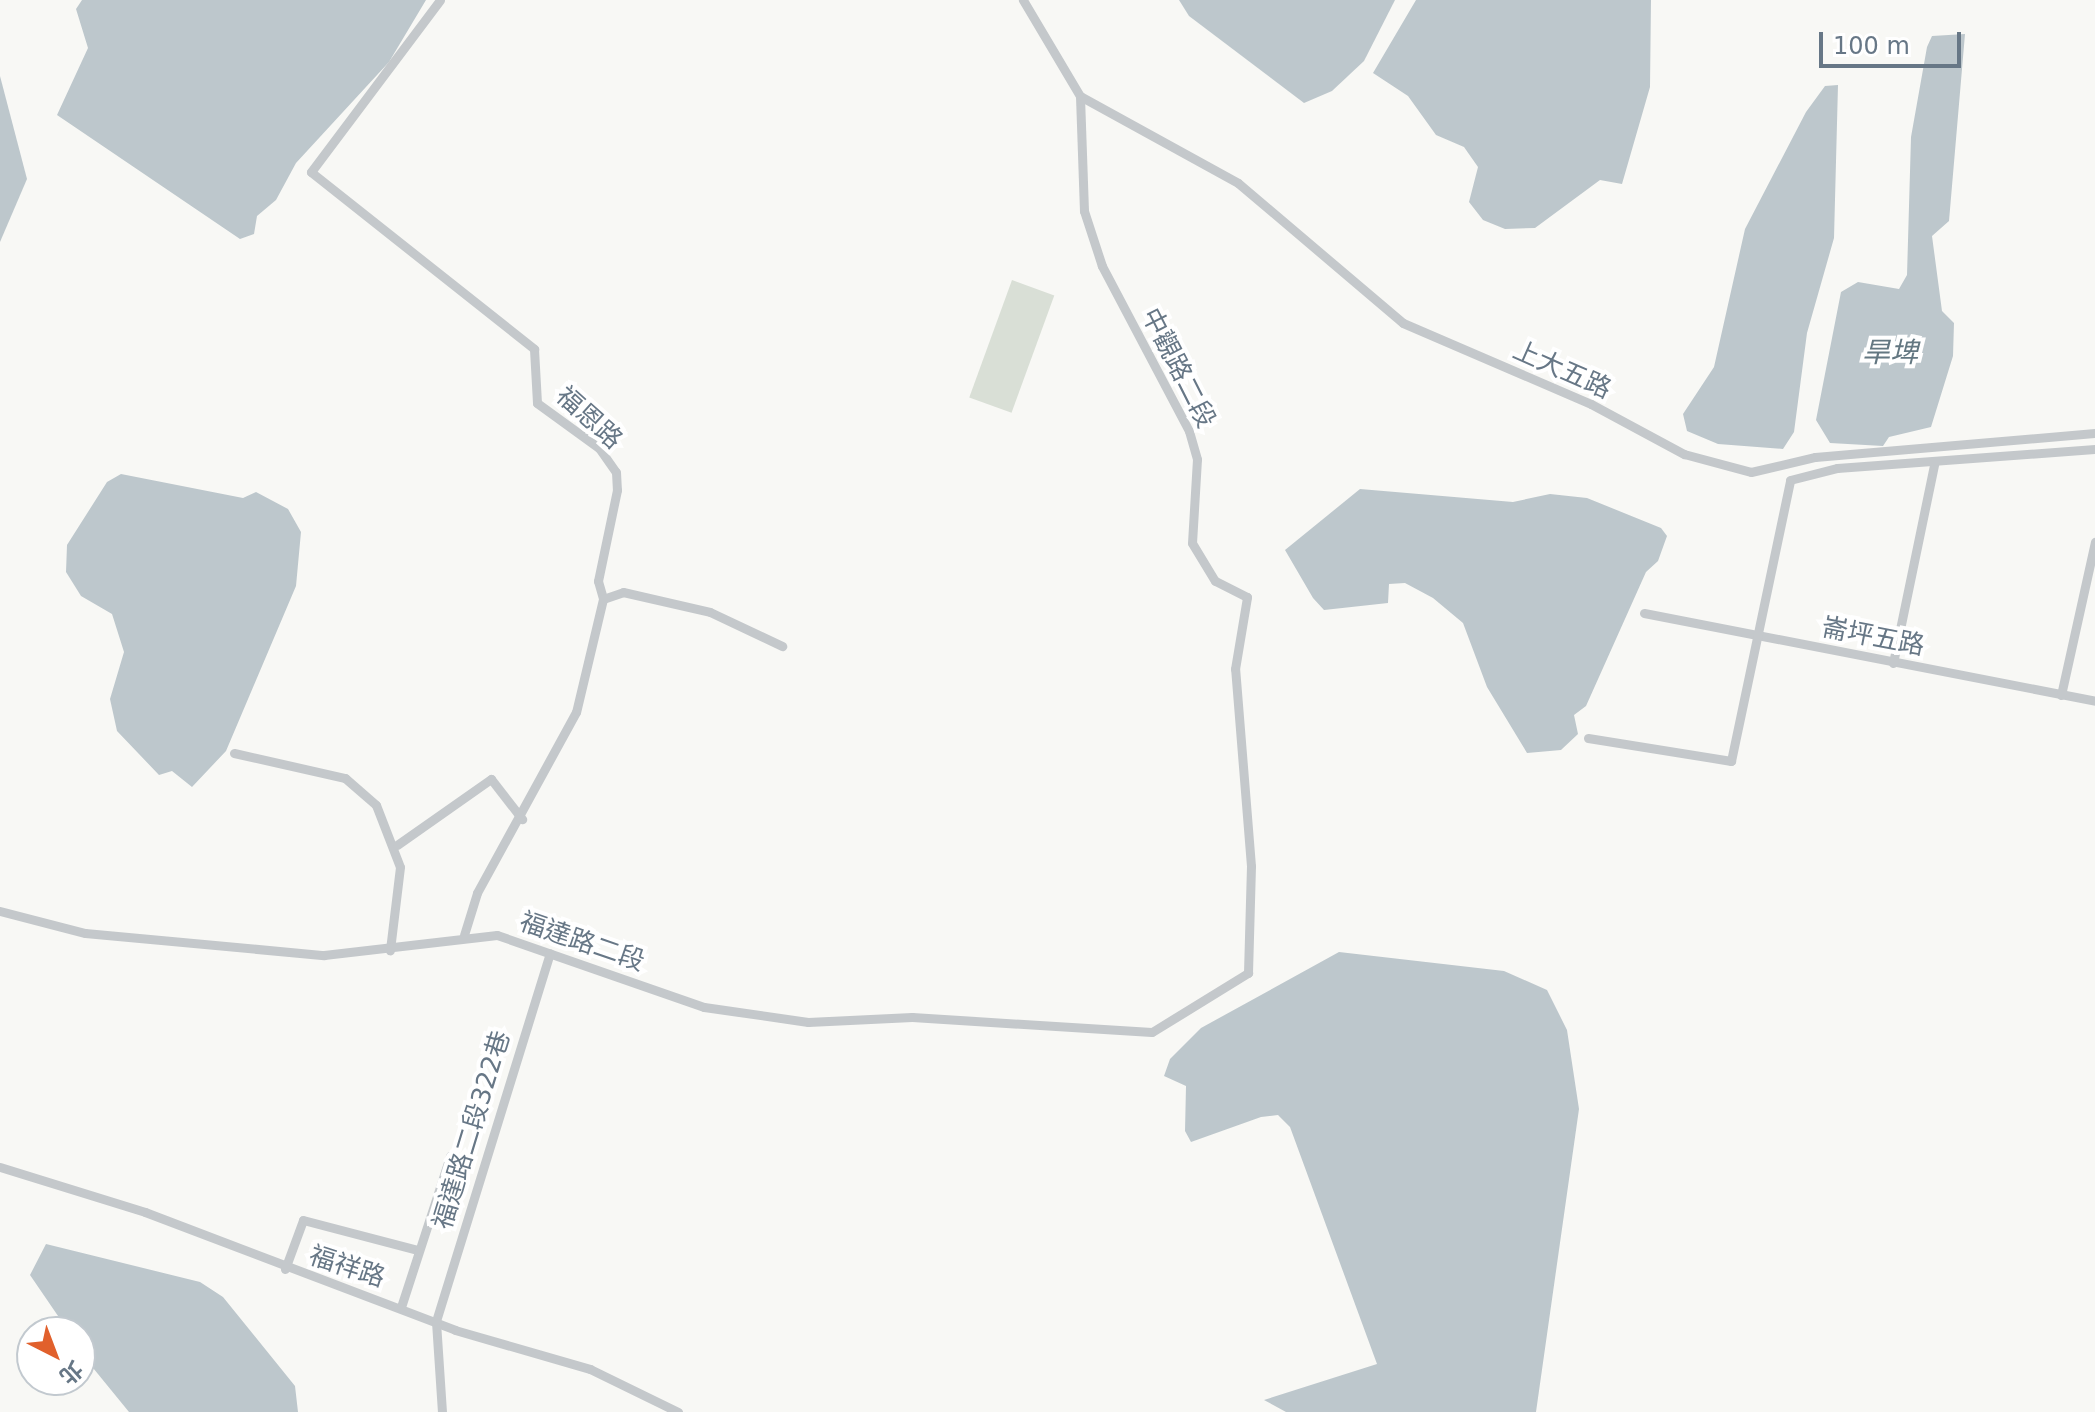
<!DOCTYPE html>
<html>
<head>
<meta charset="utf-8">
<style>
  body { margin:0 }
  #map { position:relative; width:2095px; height:1412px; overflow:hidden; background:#f8f8f5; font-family:"DejaVu Sans","Noto Sans TC",sans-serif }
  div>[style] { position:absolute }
  .green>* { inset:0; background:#d9dfd6; transform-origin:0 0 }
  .water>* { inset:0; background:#bdc7cc }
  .minor>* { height:9px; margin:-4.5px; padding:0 4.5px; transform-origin:4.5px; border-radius:4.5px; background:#c4c8cb }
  span { translate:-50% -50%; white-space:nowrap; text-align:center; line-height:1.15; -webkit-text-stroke:8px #fff; paint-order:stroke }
  .street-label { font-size:26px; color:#677786 }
  .water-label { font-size:28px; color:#637781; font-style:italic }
  .north { position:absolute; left:16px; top:1316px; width:80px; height:80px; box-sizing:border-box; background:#fff; border:2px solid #c2c9cf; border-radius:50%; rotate:138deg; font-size:22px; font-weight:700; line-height:32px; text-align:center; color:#677786 }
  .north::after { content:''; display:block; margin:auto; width:28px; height:36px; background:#e1602c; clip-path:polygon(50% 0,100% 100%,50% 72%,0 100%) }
  .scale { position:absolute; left:1819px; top:32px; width:142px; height:36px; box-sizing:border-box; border:4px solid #677786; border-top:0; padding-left:10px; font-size:24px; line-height:28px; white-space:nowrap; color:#677786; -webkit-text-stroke:6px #fff; paint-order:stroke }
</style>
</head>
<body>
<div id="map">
  <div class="green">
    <div style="left:1012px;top:280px;width:45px;height:125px;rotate:20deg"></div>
  </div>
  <div class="water">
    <div style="clip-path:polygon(82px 0,426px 0,389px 62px,296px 163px,276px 200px,257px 216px,254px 234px,240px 239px,57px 115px,88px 48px,76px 9px)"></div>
    <div style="clip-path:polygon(1179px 0,1395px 0,1364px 61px,1332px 91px,1304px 103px,1189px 16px)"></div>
    <div style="clip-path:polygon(1416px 0,1651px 0,1650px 87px,1622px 184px,1600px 180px,1535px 228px,1505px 229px,1483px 220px,1469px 202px,1478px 167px,1464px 147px,1436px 135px,1408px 96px,1373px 73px)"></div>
    <div style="clip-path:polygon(1965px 34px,1949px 221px,1932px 236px,1942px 311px,1954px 323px,1953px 356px,1931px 427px,1889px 437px,1883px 446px,1830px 443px,1816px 420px,1841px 292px,1858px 282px,1899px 289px,1907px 275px,1911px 137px,1927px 47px,1932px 36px)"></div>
    <div style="clip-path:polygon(0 76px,27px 179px,0 242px)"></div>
    <div style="clip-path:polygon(1838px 85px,1834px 238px,1807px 333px,1794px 432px,1783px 449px,1718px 444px,1687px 431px,1683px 414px,1714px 367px,1745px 229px,1806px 112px,1825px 86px)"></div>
    <div style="clip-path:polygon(121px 474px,243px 498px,256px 492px,288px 509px,301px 532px,296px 586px,226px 751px,192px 787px,172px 771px,159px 775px,117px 731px,110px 699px,124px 652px,112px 614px,81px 596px,66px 572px,67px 545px,107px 482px)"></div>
    <div style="clip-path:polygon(1360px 489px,1513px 502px,1550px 494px,1587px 498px,1661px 528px,1667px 536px,1658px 561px,1646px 572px,1586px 706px,1574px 715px,1578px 734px,1561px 750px,1527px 753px,1487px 687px,1463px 623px,1433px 598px,1405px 583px,1389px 584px,1388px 603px,1324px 610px,1313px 598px,1285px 550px)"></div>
    <div style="clip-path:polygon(1339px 952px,1504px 971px,1547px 990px,1567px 1030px,1579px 1109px,1536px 1412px,1286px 1412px,1264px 1400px,1377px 1364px,1290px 1127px,1278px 1115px,1261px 1117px,1191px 1142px,1185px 1131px,1186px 1086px,1164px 1076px,1170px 1059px,1201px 1028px)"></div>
    <div style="clip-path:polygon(46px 1244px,200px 1282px,223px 1297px,295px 1386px,298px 1412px,129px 1412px,80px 1352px,80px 1332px,69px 1332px,30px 1275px)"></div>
  </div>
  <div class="minor">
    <div style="left:440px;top:0;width:215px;rotate:126.9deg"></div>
    <div style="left:311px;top:172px;width:285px;rotate:38.4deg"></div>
    <div style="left:534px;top:349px;width:54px;rotate:86.8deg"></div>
    <div style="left:537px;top:403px;width:77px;rotate:36deg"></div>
    <div style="left:599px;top:448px;width:29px;rotate:55deg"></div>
    <div style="left:616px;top:472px;width:18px;rotate:87deg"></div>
    <div style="left:617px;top:490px;width:93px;rotate:101.8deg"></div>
    <div style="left:598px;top:581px;width:19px;rotate:74deg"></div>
    <div style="left:603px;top:599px;width:116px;rotate:103.4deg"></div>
    <div style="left:576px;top:712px;width:206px;rotate:118.7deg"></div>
    <div style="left:477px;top:893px;width:44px;rotate:107.2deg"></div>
    <div style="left:1080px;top:96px;width:180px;rotate:28.8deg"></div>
    <div style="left:1238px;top:183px;width:216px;rotate:40.3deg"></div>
    <div style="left:1403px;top:323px;width:205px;rotate:23.3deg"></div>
    <div style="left:1591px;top:404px;width:106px;rotate:28.3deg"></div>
    <div style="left:1684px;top:454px;width:69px;rotate:15deg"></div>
    <div style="left:1751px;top:472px;width:66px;rotate:-13.2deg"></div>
    <div style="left:1815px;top:457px;width:281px;rotate:-4.9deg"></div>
    <div style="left:603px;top:599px;width:21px;rotate:-19deg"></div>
    <div style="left:623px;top:592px;width:89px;rotate:12.9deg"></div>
    <div style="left:710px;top:612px;width:80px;rotate:25.3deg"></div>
    <div style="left:1644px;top:613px;width:460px;rotate:11deg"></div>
    <div style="left:1893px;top:663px;width:206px;rotate:-78.3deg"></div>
    <div style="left:2061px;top:695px;width:157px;rotate:-77.5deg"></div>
    <div style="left:1588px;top:738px;width:145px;rotate:9.1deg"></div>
    <div style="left:1731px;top:761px;width:287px;rotate:-78.1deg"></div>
    <div style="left:1790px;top:480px;width:49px;rotate:-14.3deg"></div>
    <div style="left:1837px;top:468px;width:259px;rotate:-4.2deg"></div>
    <div style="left:234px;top:753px;width:114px;rotate:12.7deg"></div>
    <div style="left:345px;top:778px;width:41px;rotate:41.1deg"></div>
    <div style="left:376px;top:805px;width:66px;rotate:68.8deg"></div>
    <div style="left:400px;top:867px;width:84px;rotate:96.9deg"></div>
    <div style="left:397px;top:845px;width:115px;rotate:-35.1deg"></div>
    <div style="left:491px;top:779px;width:51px;rotate:52.2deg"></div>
    <div style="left:0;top:911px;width:88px;rotate:14.5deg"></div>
    <div style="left:85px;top:933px;width:240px;rotate:5.3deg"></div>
    <div style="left:324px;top:955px;width:174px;rotate:-6.6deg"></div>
    <div style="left:497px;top:935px;width:219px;rotate:19.2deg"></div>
    <div style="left:704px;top:1007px;width:105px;rotate:8.2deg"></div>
    <div style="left:808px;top:1022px;width:104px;rotate:-2.8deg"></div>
    <div style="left:912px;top:1017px;width:240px;rotate:3.6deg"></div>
    <div style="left:1152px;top:1032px;width:113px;rotate:-31.6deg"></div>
    <div style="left:1248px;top:973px;width:107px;rotate:-88.4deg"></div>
    <div style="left:1251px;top:866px;width:198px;rotate:-94.6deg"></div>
    <div style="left:1235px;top:669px;width:73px;rotate:-80.5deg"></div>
    <div style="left:1247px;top:597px;width:36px;rotate:-153deg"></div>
    <div style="left:1215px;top:581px;width:44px;rotate:-121.2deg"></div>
    <div style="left:1192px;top:543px;width:84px;rotate:-86.6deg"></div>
    <div style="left:1197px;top:459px;width:29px;rotate:-106deg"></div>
    <div style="left:1189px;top:431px;width:187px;rotate:-117.8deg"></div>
    <div style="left:1102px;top:266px;width:58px;rotate:-108.1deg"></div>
    <div style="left:1084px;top:211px;width:115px;rotate:-92deg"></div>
    <div style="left:1080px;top:96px;width:112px;rotate:-120.7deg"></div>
    <div style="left:0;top:1167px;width:152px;rotate:17.2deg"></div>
    <div style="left:145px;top:1212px;width:332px;rotate:20.8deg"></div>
    <div style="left:455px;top:1330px;width:141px;rotate:16.1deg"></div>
    <div style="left:590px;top:1369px;width:98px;rotate:26deg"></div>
    <div style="left:285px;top:1269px;width:52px;rotate:-69.8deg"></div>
    <div style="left:303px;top:1220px;width:118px;rotate:14.7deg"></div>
    <div style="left:401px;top:1307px;width:159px;rotate:-72deg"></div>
    <div style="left:442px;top:1412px;width:91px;rotate:-93.8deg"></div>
    <div style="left:436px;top:1321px;width:385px;rotate:-72.8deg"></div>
  </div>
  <div class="street-label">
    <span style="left:1178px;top:368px;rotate:63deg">中觀路二段</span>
    <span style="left:1562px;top:370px;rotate:24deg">上大五路</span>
    <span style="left:589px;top:418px;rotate:42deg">福恩路</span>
    <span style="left:1873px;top:637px;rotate:11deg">崙坪五路</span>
    <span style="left:582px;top:942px;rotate:19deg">福達路二段</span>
    <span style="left:472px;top:1130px;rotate:-73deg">福達路二段322巷</span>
    <span style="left:347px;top:1267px;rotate:18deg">福祥路</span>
  </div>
  <div class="water-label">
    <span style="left:1890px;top:353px">旱埤</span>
  </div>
  <div class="north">北</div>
  <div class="scale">100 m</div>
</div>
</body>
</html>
